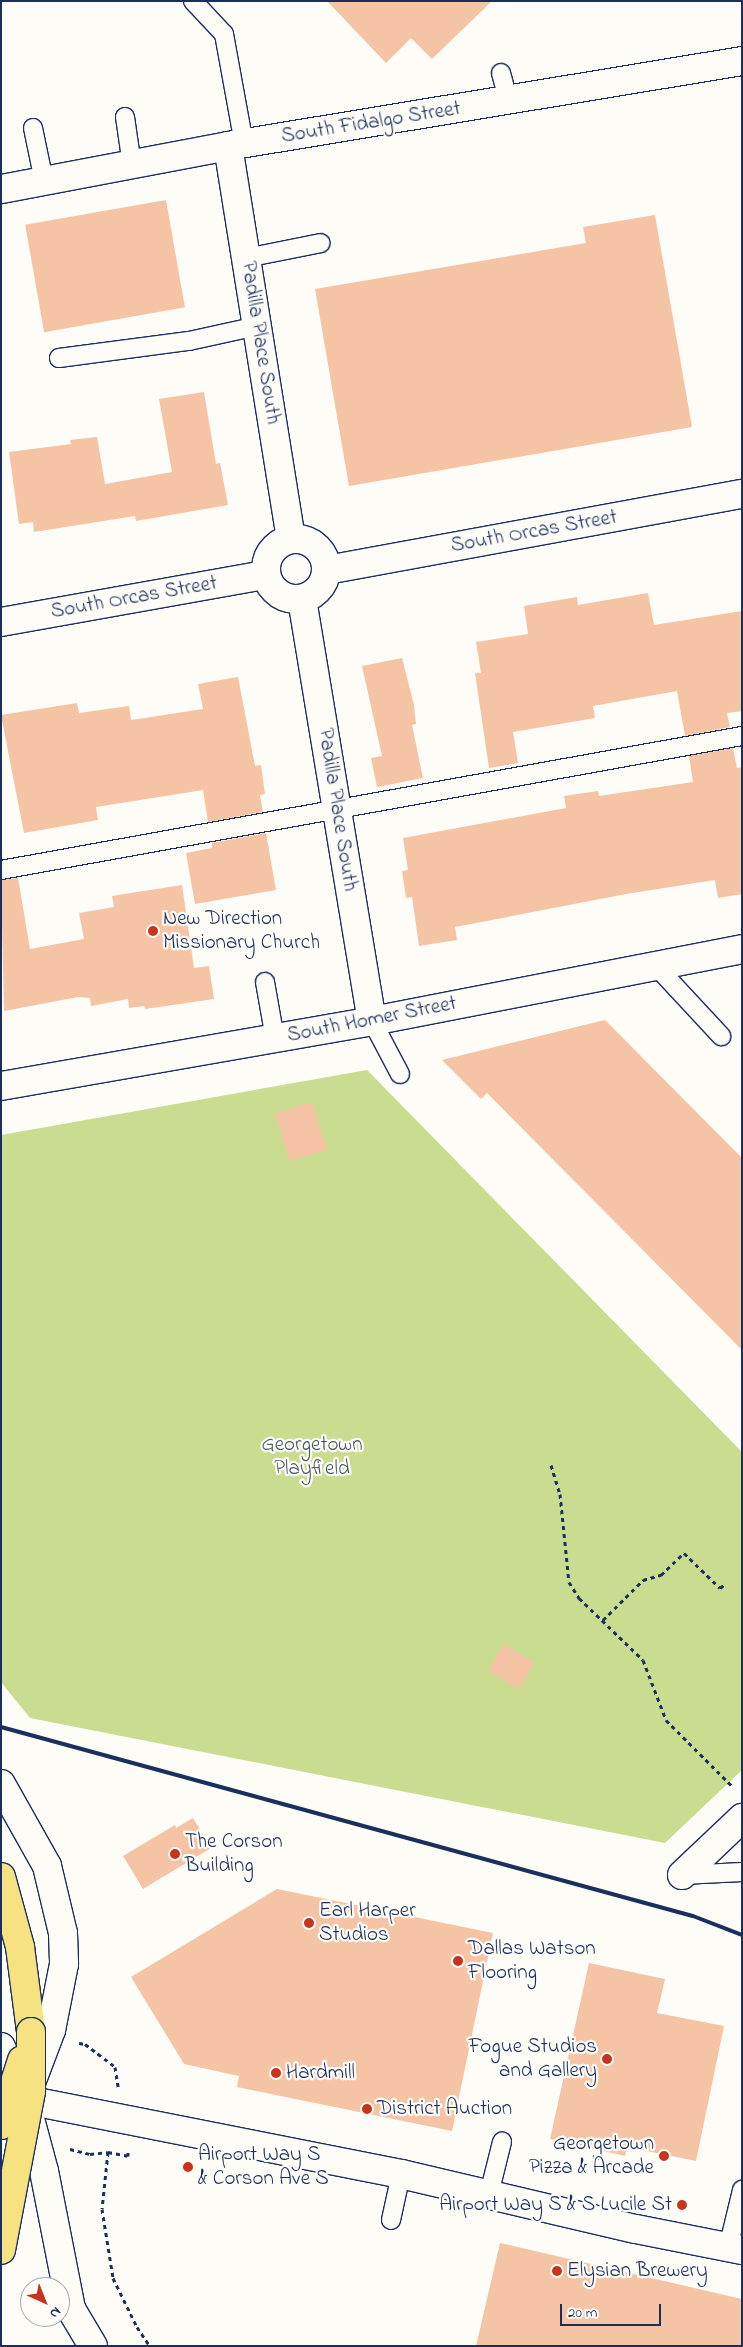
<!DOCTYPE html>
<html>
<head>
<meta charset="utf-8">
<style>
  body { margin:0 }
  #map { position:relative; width:743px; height:2347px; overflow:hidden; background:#fdfcf7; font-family:"Indie Flower",sans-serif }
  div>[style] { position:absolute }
  .green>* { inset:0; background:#cadc90 }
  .building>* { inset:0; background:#f5c4a4; transform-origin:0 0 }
  .path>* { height:3px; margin-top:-1.5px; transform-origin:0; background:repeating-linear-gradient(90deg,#1b2f5e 0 4px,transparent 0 8px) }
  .roads { filter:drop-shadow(1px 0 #1b2f5e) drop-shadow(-1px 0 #1b2f5e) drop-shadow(0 1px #1b2f5e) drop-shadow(0 -1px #1b2f5e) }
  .service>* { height:18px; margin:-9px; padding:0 9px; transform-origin:9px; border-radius:9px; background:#fdfcf7 }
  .minor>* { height:28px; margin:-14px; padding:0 14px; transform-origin:14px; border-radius:14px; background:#fdfcf7 }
  .minor>.ring { margin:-14px; padding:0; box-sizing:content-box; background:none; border:28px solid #fdfcf7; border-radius:50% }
  .tertiary>* { height:28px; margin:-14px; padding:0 14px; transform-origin:14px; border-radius:14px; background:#fdfcf7 }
  .secondary>* { height:28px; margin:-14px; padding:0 14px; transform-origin:14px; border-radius:14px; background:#fdfcf7 }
  .motorway>* { height:28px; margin:-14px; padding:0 14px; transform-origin:14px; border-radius:14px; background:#f6e281 }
  .rail>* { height:4px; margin:-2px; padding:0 2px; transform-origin:2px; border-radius:2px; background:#1b2f5e }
  .bridges { filter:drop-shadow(1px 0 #1b2f5e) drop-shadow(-1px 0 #1b2f5e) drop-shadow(0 1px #1b2f5e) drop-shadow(0 -1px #1b2f5e) }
  .motorway-bridge>* { height:28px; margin:-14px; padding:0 14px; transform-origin:14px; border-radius:14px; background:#f6e281 }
  .dots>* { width:14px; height:14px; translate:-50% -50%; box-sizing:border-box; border:2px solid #fdfcf7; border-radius:50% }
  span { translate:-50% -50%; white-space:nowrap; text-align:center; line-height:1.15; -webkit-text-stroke:4.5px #fdfcf7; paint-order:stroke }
  .street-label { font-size:21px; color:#1b2f5e }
  .poi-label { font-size:21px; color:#1b2f5e }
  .left { translate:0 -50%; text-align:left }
  .right { translate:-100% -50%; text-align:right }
  .park-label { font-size:21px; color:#475a6a }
  .frame { position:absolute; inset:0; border:2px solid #1b2f5e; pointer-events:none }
  .north { position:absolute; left:20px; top:2277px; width:50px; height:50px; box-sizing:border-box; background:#fdfcf7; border:1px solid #a3aaba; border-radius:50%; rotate:136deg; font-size:14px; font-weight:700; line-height:20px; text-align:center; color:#1b2f5e }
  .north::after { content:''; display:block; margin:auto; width:18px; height:22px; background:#c8321e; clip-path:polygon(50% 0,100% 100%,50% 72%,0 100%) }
  .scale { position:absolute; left:560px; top:2304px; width:101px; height:22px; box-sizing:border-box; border:2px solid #1b2f5e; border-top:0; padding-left:6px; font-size:15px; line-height:18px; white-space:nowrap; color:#1b2f5e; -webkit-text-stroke:4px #fdfcf7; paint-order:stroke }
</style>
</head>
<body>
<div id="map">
  <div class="green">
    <div style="clip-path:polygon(367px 1070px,742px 1452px,742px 1770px,665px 1843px,30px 1718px,1px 1682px,1px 1135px)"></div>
  </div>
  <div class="building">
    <div style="clip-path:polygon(327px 1px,492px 1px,432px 59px,411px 38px,386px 63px)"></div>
    <div style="left:166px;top:200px;width:109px;height:143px;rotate:80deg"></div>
    <div style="clip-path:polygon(655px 215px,692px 427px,349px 486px,315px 289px,586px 243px,583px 227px)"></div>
    <div style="clip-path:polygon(204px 392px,216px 464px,220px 463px,228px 505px,136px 521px,135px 516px,34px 532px,33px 522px,19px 524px,9px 452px,71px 444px,70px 440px,97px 437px,105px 484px,172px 472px,159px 399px)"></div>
    <div style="clip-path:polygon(648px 593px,654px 625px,742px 611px,742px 711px,727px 713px,730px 727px,685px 736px,677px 691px,593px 706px,595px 718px,513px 732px,518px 763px,489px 768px,475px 673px,481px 673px,476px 642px,528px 634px,524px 606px,577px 597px,578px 605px)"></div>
    <div style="clip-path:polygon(402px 658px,414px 705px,416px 724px,412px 725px,423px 778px,377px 787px,371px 758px,382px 756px,362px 666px)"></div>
    <div style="clip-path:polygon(238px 677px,255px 766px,261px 765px,265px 794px,260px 795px,263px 812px,208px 822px,203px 790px,96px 807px,98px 820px,24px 833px,1px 715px,77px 703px,79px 713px,129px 706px,131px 720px,203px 709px,198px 684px)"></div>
    <div style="clip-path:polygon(733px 748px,737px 768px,742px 767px,742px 894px,718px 898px,715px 880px,626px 894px,455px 927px,457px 940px,419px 946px,412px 897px,406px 898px,402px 871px,408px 870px,403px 838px,566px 808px,564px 796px,598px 791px,599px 796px,693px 782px,689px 756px)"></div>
    <div style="clip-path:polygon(266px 833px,276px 890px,195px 904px,186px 853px,212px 848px,212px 843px)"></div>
    <div style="clip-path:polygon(18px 878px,30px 949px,84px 939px,79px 913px,114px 907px,112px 896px,182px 885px,194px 968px,209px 966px,214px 999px,145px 1009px,144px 1006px,129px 1008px,128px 999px,91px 1006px,90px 998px,78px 997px,4px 1011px,1px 880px)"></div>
    <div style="clip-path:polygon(605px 1020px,742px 1158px,742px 1350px,487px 1093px,481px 1099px,442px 1060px)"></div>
    <div style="left:312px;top:1102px;width:50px;height:39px;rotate:73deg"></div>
    <div style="left:504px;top:1644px;width:36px;height:31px;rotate:32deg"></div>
    <div style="clip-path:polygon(193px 1818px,211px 1848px,143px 1889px,123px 1856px,175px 1825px,176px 1828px)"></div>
    <div style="clip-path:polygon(277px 1889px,493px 1933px,452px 2131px,237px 2087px,239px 2076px,184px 2064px,131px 1977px)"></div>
    <div style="clip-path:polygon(589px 1963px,665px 1979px,657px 2013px,724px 2026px,696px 2161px,627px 2147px,625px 2156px,550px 2139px)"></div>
    <div style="clip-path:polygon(500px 2243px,742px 2299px,742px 2346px,476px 2346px)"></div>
  </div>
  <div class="path">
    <div style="left:551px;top:1465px;width:30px;rotate:73deg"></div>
    <div style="left:560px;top:1494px;width:88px;rotate:84.2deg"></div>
    <div style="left:569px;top:1582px;width:19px;rotate:58deg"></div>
    <div style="left:579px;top:1598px;width:89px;rotate:44.1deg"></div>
    <div style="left:643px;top:1660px;width:64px;rotate:69deg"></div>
    <div style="left:666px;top:1720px;width:96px;rotate:45deg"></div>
    <div style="left:603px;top:1620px;width:57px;rotate:-45deg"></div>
    <div style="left:643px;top:1580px;width:19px;rotate:-16deg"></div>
    <div style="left:661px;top:1575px;width:32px;rotate:-44deg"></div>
    <div style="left:684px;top:1553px;width:50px;rotate:44.2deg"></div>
    <div style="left:720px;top:1588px;width:6px;rotate:-39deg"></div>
    <div style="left:79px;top:2043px;width:6px;rotate:9deg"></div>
    <div style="left:85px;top:2044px;width:38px;rotate:37deg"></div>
    <div style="left:115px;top:2067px;width:20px;rotate:81deg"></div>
    <div style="left:70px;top:2149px;width:21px;rotate:14deg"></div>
    <div style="left:90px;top:2154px;width:18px;rotate:-6deg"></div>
    <div style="left:108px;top:2152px;width:20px;rotate:11deg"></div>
    <div style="left:128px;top:2156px;width:4px;rotate:-90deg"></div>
    <div style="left:108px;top:2152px;width:57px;rotate:96deg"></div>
    <div style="left:102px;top:2209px;width:70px;rotate:80.9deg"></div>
    <div style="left:113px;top:2278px;width:55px;rotate:63.9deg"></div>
    <div style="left:137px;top:2327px;width:23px;rotate:56deg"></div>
  </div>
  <div class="roads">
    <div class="service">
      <div style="left:193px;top:1px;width:45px;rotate:46.8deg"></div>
      <div style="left:224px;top:34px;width:112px;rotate:79.7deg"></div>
      <div style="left:501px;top:73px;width:28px;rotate:75deg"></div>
      <div style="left:125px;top:117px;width:49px;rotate:81.7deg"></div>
      <div style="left:33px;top:128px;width:54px;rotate:78.3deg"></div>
      <div style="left:246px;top:258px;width:76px;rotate:-11.3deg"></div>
      <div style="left:59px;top:358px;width:131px;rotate:-7.5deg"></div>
      <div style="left:189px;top:341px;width:70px;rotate:-12.4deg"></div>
      <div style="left:1px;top:870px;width:753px;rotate:-10.25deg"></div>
      <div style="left:656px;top:966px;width:96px;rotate:47.1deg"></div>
      <div style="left:265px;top:982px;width:58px;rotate:80deg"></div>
      <div style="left:372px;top:1021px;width:60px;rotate:62.2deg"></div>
      <div style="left:682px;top:1875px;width:60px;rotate:-2.9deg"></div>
      <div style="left:489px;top:2194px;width:54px;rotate:-76deg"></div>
      <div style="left:391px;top:2220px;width:47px;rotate:-77.7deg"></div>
      <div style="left:728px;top:2248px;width:60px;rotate:-76.4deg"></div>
    </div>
    <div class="minor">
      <div style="left:228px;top:146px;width:398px;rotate:80.9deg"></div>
      <div style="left:1px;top:189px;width:231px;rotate:-10.7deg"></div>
      <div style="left:228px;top:146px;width:521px;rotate:-9.39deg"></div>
      <div class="ring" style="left:266px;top:539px;width:32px;height:32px"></div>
      <div style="left:327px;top:570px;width:422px;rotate:-10.4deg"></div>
      <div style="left:302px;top:599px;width:428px;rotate:80.6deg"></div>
      <div style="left:1px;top:622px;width:269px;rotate:-10.1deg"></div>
      <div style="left:1px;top:1086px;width:377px;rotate:-9.9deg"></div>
      <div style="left:372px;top:1021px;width:377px;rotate:-11deg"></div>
      <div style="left:682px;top:1875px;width:83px;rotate:-43.5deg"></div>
    </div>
    <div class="tertiary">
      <div style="left:26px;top:2104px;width:69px;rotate:75deg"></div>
      <div style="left:44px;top:2171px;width:141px;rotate:78.9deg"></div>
      <div style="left:71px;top:2309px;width:43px;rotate:59.3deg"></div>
    </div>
    <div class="secondary">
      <div style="left:1px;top:1784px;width:94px;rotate:60.7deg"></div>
      <div style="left:47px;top:1866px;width:69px;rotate:76.6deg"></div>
      <div style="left:63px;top:1933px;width:31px;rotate:88deg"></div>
      <div style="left:64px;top:1964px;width:67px;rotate:101.1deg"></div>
      <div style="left:51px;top:2030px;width:57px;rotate:110.7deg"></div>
      <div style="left:1px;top:2047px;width:52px;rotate:66.4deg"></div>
      <div style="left:7px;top:2096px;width:402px;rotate:11.2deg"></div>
      <div style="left:401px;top:2174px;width:241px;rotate:13.2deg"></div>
      <div style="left:636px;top:2229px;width:108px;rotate:11.2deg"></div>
    </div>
    <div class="motorway">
      <div style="left:1px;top:1877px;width:73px;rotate:74.8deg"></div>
      <div style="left:20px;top:1947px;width:86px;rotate:82.6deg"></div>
    </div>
  </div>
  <div class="rail">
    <div style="left:1px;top:1727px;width:717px;rotate:15.28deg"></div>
    <div style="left:693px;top:1916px;width:53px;rotate:21.2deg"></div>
  </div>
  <div class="bridges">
    <div class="motorway-bridge">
      <div style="left:1px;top:2125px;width:68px;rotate:-72.1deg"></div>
      <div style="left:1px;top:2250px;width:162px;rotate:-79.3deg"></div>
      <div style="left:31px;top:2091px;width:59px;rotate:-90deg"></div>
    </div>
  </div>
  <div class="dots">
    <div style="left:153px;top:931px;background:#c8321e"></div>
    <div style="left:175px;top:1854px;background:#c8321e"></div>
    <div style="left:309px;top:1923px;background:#c8321e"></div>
    <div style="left:458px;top:1961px;background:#c8321e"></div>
    <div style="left:607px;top:2059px;background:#c8321e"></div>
    <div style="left:276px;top:2073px;background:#c8321e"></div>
    <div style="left:367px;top:2109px;background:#c8321e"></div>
    <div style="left:664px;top:2156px;background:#c8321e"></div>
    <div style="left:188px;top:2167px;background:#c8321e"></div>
    <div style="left:682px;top:2205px;background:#c8321e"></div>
    <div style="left:557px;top:2271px;background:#c8321e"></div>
  </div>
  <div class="street-label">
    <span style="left:371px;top:123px;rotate:-9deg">South Fidalgo Street</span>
    <span style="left:260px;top:343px;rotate:81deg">Padilla Place South</span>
    <span style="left:534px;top:532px;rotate:-10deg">South Orcas Street</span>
    <span style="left:134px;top:598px;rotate:-10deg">South Orcas Street</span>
    <span style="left:337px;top:810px;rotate:81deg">Padilla Place South</span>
    <span style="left:372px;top:1020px;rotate:-11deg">South Homer Street</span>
  </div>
  <div class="poi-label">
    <span class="left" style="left:163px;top:931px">New Direction<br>Missionary Church</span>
    <span class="left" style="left:185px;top:1854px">The Corson<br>Building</span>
    <span class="left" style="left:319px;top:1923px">Earl Harper<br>Studios</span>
    <span class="left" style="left:468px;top:1961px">Dallas Watson<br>Flooring</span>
    <span class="right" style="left:597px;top:2059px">Fogue Studios<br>and Gallery</span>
    <span class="left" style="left:286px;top:2073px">Hardmill</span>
    <span class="left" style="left:377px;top:2109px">District Auction</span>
    <span class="right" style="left:654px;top:2156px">Georgetown<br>Pizza &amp; Arcade</span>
    <span class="left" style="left:198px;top:2167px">Airport Way S<br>&amp; Corson Ave S</span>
    <span class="right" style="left:672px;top:2205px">Airport Way S &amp; S Lucile St</span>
    <span class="left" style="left:567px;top:2271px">Elysian Brewery</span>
  </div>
  <div class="park-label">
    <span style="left:312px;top:1457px">Georgetown<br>Playfield</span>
  </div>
  <div class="frame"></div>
  <div class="north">N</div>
  <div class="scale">20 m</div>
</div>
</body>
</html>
